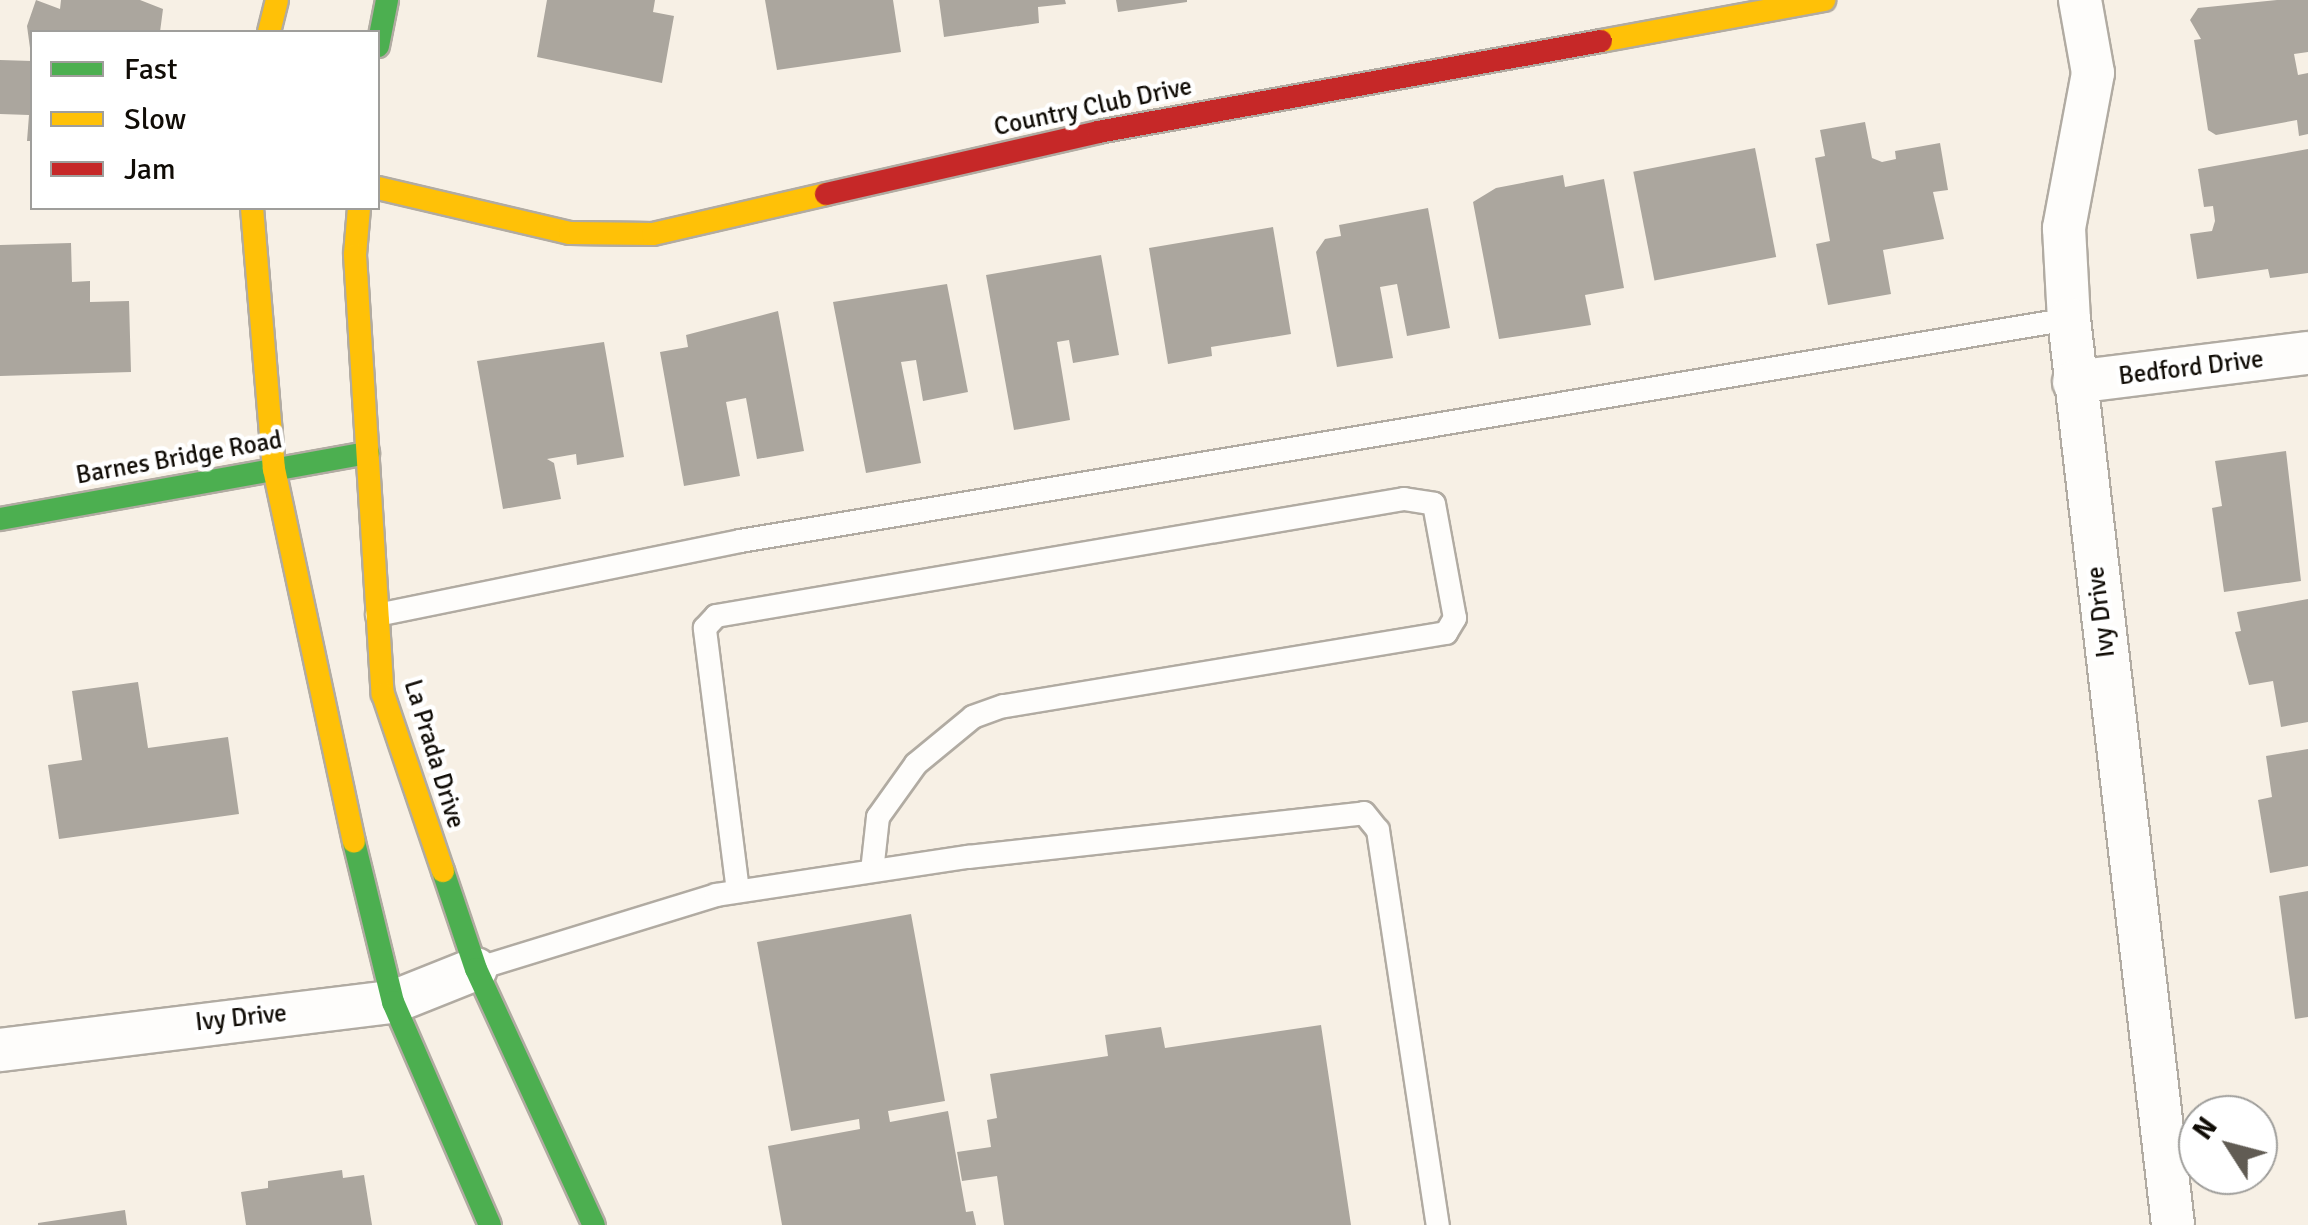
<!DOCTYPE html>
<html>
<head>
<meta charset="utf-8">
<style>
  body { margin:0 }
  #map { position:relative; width:2308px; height:1225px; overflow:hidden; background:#f7f0e5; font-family:Signika,sans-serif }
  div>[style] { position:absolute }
  .building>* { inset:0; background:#aba69e; transform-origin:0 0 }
  .roads { filter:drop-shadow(2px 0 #b1aba2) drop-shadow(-2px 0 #b1aba2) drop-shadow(0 2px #b1aba2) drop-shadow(0 -2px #b1aba2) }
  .lane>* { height:22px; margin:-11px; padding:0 11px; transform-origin:11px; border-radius:11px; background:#fefdfb }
  .street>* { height:42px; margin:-21px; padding:0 21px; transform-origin:21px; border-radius:21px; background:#fefdfb }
  .fast>* { height:22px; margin:-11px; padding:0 11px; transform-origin:11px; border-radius:11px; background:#4caf50 }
  .slow>* { height:22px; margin:-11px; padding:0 11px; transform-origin:11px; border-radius:11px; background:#ffc107 }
  .jam>* { height:22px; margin:-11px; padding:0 11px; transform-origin:11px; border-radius:11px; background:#c62828 }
  span { translate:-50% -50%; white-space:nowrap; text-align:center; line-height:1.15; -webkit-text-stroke:9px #fff; paint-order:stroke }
  .street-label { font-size:25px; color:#100c06 }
  .legend { position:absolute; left:30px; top:30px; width:350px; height:180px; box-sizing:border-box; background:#fff; border:2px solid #9f9e9b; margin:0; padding:12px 18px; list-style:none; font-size:30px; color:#100c06 }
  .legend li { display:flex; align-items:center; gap:20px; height:50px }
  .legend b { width:50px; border:2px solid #9f9e9b }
  .north { position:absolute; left:2178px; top:1095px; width:100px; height:100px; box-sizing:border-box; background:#fff; border:2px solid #9f9e9b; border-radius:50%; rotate:306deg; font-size:28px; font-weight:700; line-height:40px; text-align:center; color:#100c06 }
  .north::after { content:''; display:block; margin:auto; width:35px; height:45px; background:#615c54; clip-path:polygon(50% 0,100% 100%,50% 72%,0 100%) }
</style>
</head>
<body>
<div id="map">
  <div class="building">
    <div style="clip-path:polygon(36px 0,60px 9px,61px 0,140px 0,163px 9px,160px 32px,32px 32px,30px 48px,27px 26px)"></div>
    <div style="clip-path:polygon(547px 0,655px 0,653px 12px,674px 16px,662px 83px,537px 57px)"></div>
    <div style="clip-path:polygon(765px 0,893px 0,901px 52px,777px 70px)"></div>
    <div style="clip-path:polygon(939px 0,1065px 0,1066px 4px,1038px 7px,1039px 23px,944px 37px)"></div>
    <div style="clip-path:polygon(1116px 0,1187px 0,1187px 2px,1118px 12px)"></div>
    <div style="clip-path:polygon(2277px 0,2308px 0,2308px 52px,2294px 54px,2298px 75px,2308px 73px,2308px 134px,2299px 136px,2297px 120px,2216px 135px,2208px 130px,2194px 40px,2201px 39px,2190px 20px,2198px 8px)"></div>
    <div style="clip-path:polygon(0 60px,32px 61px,32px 141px,27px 141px,29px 115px,0 114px)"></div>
    <div style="clip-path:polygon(1865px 122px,1872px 158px,1882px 162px,1896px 159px,1895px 151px,1940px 143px,1948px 190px,1933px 192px,1944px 239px,1883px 250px,1891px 294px,1828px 305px,1816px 244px,1830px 241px,1815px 158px,1825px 156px,1820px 130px)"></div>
    <div style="left:1755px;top:148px;width:111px;height:124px;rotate:79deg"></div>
    <div style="clip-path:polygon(2308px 149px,2308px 273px,2270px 278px,2268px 269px,2197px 279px,2190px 234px,2212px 231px,2215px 221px,2213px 206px,2204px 207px,2198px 169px)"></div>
    <div style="clip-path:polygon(1563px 175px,1565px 187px,1604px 179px,1624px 288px,1585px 295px,1591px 325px,1499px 339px,1473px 202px,1496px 188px)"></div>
    <div style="clip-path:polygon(1428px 208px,1450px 328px,1407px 336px,1397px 284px,1380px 287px,1393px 358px,1337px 367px,1316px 252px,1325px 239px,1341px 236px,1339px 225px)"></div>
    <div style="clip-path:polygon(1273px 227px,1291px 334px,1211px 347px,1212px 356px,1168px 364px,1149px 248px)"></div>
    <div style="clip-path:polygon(71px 243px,72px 282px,90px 281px,90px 302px,129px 301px,131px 372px,0 376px,0 245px)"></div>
    <div style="clip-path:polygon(1101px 255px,1119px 355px,1073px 363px,1069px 340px,1057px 342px,1070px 420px,1014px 430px,986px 275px)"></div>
    <div style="clip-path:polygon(947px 284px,968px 392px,923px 401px,916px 360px,901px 362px,921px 463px,866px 473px,833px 302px)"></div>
    <div style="clip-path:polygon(778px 311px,804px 451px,757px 459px,746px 398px,726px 402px,740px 476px,684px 486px,660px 352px,688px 347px,686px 335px)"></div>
    <div style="clip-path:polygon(604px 342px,624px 457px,577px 465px,576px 454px,547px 459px,554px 463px,561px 499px,503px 509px,477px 361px)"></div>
    <div style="clip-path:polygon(2286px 451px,2301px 581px,2224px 592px,2212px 508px,2222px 506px,2215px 461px)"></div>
    <div style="clip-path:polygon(2308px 599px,2308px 722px,2281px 727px,2273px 681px,2249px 685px,2235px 632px,2241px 631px,2237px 612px)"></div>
    <div style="clip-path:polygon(138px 682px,148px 748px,228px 737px,239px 814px,59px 839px,48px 765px,82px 760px,72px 691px)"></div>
    <div style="clip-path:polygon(2308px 749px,2308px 866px,2270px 873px,2258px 800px,2272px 797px,2266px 756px)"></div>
    <div style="clip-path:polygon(2308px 891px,2308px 1017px,2295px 1019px,2279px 896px)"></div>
    <div style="clip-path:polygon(911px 914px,945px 1101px,888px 1111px,890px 1122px,948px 1111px,966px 1212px,973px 1211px,976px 1225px,782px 1225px,768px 1146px,860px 1129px,859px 1119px,791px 1131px,757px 942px)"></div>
    <div style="clip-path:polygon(1321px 1025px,1351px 1225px,1004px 1225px,997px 1176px,962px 1181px,957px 1152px,991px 1147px,987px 1120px,997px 1118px,990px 1074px,1108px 1056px,1105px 1035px,1161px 1027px,1165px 1048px)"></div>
    <div style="clip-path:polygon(342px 1170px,343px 1178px,364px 1175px,372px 1225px,246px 1225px,241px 1192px,268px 1188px,268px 1181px)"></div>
    <div style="clip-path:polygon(125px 1210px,127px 1225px,38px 1225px,38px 1223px)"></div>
  </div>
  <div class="roads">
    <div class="lane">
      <div style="left:377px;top:615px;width:370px;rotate:-11.5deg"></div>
      <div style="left:740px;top:541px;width:1347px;rotate:-9.48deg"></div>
      <div style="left:738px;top:891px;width:265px;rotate:-97.2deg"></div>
      <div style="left:705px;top:628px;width:16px;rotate:-47deg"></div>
      <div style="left:716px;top:616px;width:698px;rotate:-9.65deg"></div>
      <div style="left:1404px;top:499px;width:30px;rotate:9deg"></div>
      <div style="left:1434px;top:504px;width:116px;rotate:79.6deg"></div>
      <div style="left:1455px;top:618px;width:17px;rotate:121deg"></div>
      <div style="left:1446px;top:633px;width:449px;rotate:170.6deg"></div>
      <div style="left:1003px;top:706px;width:32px;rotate:160deg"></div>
      <div style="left:973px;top:717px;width:74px;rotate:140.5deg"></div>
      <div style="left:916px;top:764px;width:65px;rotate:125.6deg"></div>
      <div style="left:878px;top:817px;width:54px;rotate:96.3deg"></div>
      <div style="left:476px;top:969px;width:251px;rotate:-17.1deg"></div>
      <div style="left:716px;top:895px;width:255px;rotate:-8.6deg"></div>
      <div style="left:968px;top:857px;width:398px;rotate:-6.3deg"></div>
      <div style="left:1364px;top:813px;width:22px;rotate:51deg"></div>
      <div style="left:1378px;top:830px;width:400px;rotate:81.4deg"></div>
    </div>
    <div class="street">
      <div style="left:2080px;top:0;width:74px;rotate:79.9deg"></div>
      <div style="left:2093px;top:73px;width:158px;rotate:100.6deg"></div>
      <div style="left:2064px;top:228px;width:91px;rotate:86.9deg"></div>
      <div style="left:2069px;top:319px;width:912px;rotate:83.45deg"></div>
      <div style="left:2074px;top:382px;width:236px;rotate:-7.1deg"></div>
      <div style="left:0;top:1050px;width:396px;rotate:-7deg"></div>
      <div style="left:393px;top:1002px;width:89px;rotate:-21.7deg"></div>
    </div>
    <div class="fast">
      <div style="left:378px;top:46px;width:47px;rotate:-78.9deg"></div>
      <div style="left:0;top:519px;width:374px;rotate:-10.2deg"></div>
      <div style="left:354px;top:842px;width:165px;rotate:76.3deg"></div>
      <div style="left:393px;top:1002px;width:243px;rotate:66.5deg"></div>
      <div style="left:443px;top:871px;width:103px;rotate:71.4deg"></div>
      <div style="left:476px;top:969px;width:282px;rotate:65.3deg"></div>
    </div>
    <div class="slow">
      <div style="left:269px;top:32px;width:33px;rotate:-76deg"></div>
      <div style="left:1601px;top:41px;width:227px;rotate:-10.4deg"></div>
      <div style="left:378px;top:188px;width:197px;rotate:13.2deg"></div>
      <div style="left:570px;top:233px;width:83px;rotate:0.7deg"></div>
      <div style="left:653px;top:234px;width:178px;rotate:-13deg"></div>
      <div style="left:252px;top:208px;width:262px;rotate:85.2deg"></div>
      <div style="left:274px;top:469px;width:381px;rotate:77.9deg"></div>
      <div style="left:359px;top:208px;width:47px;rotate:94.9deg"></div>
      <div style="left:355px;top:255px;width:440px;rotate:86.4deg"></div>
      <div style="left:383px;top:694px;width:187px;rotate:71.3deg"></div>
    </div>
    <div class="jam">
      <div style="left:826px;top:194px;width:279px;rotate:-12.8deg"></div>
      <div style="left:1098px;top:132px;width:511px;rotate:-10.25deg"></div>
    </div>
  </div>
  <div class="street-label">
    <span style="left:1093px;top:107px;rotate:-12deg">Country Club Drive</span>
    <span style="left:2191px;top:368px;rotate:-7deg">Bedford Drive</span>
    <span style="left:179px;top:458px;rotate:-10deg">Barnes Bridge Road</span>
    <span style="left:2101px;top:612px;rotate:-97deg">Ivy Drive</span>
    <span style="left:434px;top:754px;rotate:73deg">La Prada Drive</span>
    <span style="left:241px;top:1018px;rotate:-6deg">Ivy Drive</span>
  </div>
  <ul class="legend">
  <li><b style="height:12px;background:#4caf50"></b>Fast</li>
  <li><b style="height:12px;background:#ffc107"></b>Slow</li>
  <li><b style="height:12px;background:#c62828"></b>Jam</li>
  </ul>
  <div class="north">N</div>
</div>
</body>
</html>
